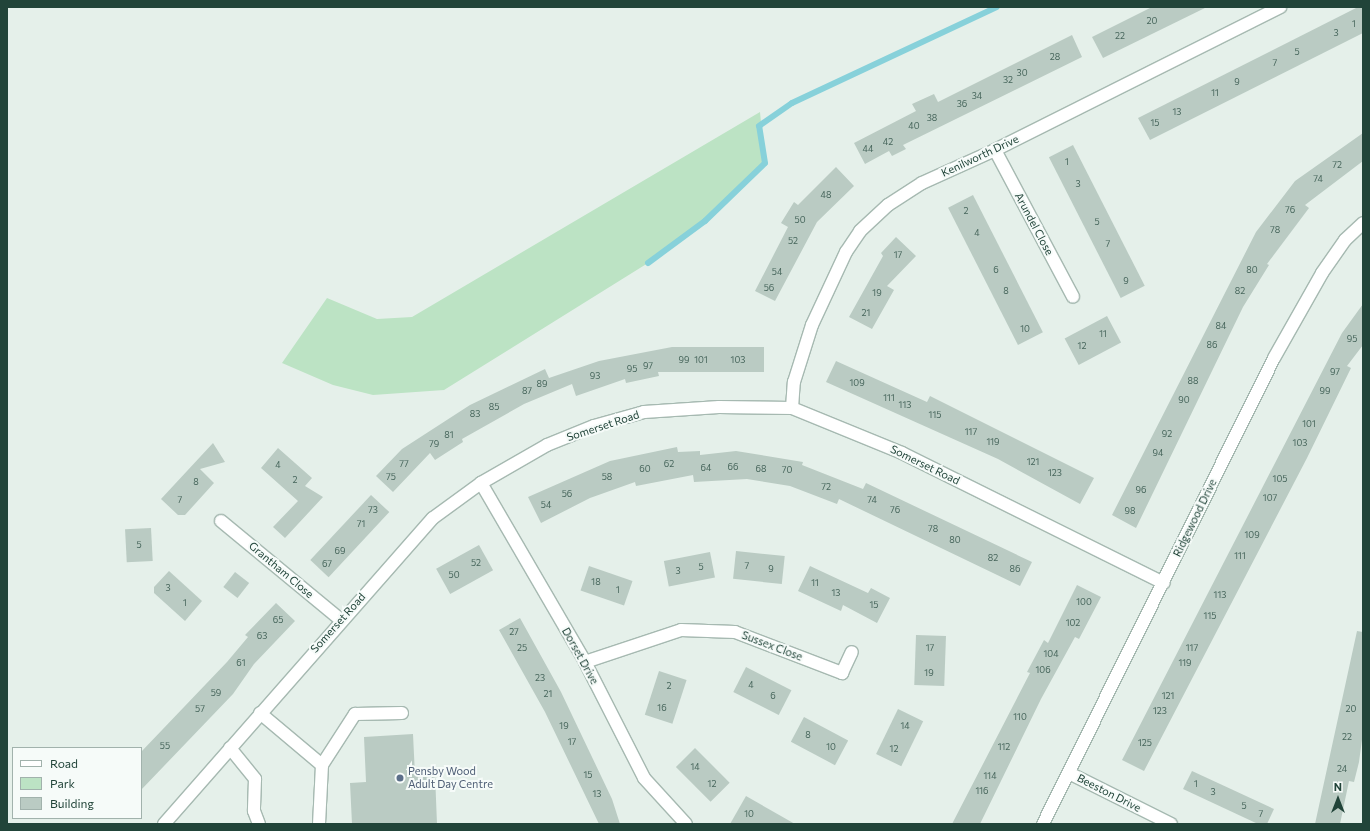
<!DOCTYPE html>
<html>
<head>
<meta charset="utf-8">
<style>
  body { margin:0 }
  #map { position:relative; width:1370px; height:831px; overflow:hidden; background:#e5f0ea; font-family:Commissioner,sans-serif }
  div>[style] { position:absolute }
  .green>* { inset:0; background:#bce3c4 }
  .stream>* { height:6px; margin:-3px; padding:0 3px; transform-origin:3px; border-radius:3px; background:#87d1da }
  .building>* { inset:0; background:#bacbc3; transform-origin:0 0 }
  .roads { filter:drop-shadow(1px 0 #a6b9b1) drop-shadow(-1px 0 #a6b9b1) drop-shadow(0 1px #a6b9b1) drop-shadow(0 -1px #a6b9b1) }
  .minor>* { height:12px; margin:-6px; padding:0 6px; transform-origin:6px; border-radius:6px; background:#fff }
  .dots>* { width:11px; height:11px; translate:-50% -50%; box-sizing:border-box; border:2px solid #f6fbf9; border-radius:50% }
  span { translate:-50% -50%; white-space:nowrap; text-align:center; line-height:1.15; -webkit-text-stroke:4px #f6fbf9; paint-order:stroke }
  .number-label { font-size:9px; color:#47665c }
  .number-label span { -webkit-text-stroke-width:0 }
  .street-label { font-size:11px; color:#214439 }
  .service-label { font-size:11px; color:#4e5e75 }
  .left { translate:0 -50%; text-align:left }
  .frame { position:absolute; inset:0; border:8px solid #214439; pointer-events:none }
  .legend { position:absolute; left:12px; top:747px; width:130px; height:72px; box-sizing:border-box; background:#f6fbf9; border:1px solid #a1b2ac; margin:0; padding:5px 7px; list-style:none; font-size:12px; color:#214439 }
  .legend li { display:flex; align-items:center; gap:8px; height:20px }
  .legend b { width:20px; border:1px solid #a1b2ac }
  .north { position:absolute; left:1318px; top:779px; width:40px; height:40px; -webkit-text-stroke:3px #f6fbf9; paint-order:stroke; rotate:0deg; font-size:11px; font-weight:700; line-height:16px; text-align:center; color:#214439 }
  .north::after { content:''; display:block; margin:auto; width:14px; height:18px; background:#214439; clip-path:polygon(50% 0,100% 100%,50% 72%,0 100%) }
</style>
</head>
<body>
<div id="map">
  <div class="green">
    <div style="clip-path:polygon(760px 112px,765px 163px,705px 221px,648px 263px,444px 390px,373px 395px,333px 385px,282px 363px,327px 298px,377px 319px,412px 317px)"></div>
  </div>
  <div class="stream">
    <div style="left:648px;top:263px;width:71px;rotate:-36.4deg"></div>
    <div style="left:705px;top:221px;width:83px;rotate:-44deg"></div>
    <div style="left:765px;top:163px;width:37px;rotate:-99deg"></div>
    <div style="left:759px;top:126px;width:40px;rotate:-34.9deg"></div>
    <div style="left:792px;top:103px;width:226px;rotate:-25.1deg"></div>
  </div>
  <div class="building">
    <div style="clip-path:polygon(1152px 7px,1207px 7px,1103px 58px,1092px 37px)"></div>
    <div style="clip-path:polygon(1358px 7px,1363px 7px,1363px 33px,1150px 140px,1138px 118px)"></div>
    <div style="clip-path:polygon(1072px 35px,1082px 57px,903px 145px,906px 149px,892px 156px,889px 151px,865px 164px,854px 143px,916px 111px,912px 104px,934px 94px,938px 102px)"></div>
    <div style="clip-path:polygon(1363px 133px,1363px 161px,1305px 205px,1309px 208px,1267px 264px,1269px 265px,1243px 307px,1136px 528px,1112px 515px,1256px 232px,1295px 181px)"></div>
    <div style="left:1073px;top:145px;width:158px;height:27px;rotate:63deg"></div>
    <div style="clip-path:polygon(836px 167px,854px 186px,817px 222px,775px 301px,755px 291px,788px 227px,781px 223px,794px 202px,798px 205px)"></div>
    <div style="left:973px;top:195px;width:154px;height:28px;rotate:63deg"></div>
    <div style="clip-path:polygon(896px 237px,916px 256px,887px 286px,894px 290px,872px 329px,849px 317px,883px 256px,881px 253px)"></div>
    <div style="clip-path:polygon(1363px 304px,1363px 345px,1347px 366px,1351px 368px,1307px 458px,1144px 771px,1122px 760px,1342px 333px)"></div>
    <div style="left:1107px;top:316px;width:30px;height:48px;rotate:62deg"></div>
    <div style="clip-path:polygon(672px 347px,764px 347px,764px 372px,658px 372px,659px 376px,626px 383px,625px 379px,576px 396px,572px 384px,524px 404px,462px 439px,463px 442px,435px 460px,430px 453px,393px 492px,376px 476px,402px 449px,470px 405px,545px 369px,549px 378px,599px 361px)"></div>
    <div style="clip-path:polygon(836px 361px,927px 402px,930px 396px,1094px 478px,1080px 504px,998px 459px,826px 382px)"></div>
    <div style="clip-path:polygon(213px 443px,225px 462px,200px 469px,214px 483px,185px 515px,178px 515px,161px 499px)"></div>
    <div style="clip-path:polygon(677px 447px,678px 452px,700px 451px,700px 455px,736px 451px,803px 462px,802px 465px,863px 489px,866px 483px,1032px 562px,1020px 586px,839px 499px,837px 504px,790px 486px,747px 479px,694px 482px,693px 475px,636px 486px,635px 482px,590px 498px,541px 523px,528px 497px,610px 461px)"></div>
    <div style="clip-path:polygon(278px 448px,312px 478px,305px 486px,323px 497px,285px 538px,273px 527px,298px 501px,261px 468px)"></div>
    <div style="left:371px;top:495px;width:25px;height:89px;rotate:43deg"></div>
    <div style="left:151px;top:528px;width:33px;height:26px;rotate:87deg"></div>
    <div style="left:479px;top:545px;width:29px;height:49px;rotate:61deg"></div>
    <div style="left:736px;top:551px;width:49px;height:28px;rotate:6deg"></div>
    <div style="left:710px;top:552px;width:26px;height:47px;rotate:79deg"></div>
    <div style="left:589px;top:566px;width:46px;height:26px;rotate:19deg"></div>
    <div style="clip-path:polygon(810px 566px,868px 593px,871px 588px,890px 598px,877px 623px,843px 605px,841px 611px,798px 591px)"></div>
    <div style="clip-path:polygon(169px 571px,202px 601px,185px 621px,154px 593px,154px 587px)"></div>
    <div style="left:235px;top:572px;width:18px;height:19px;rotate:38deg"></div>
    <div style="clip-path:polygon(1077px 585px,1101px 597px,1079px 639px,1075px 637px,1041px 699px,980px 824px,952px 824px,1030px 673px,1027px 672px,1044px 640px,1048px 643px)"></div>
    <div style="clip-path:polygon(276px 603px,295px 621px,254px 664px,233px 694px,141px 790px,141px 752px,227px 662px,248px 637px,245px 635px)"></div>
    <div style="clip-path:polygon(520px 618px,561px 692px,612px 799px,620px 824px,599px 824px,545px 712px,499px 630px)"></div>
    <div style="clip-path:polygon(1357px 631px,1363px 632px,1363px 732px,1359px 762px,1354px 782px,1349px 781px,1340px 824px,1315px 824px)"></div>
    <div style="left:916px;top:635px;width:30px;height:50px;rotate:2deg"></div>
    <div style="left:746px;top:667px;width:51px;height:28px;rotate:27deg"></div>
    <div style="left:659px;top:671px;width:29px;height:46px;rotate:18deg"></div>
    <div style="left:898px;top:709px;width:28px;height:50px;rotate:26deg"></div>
    <div style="left:804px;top:717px;width:50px;height:28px;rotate:28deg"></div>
    <div style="clip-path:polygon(413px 734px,415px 775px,435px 774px,437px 824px,352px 824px,350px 783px,366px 782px,364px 737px)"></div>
    <div style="left:695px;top:748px;width:49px;height:27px;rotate:45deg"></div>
    <div style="clip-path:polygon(1192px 771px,1274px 809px,1267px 824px,1258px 824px,1183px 789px)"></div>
    <div style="clip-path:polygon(746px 796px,795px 824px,730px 824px)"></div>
  </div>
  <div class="roads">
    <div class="minor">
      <div style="left:995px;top:150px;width:166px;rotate:62deg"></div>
      <div style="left:792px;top:408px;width:26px;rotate:-86deg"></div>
      <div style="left:794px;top:382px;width:60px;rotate:-72.5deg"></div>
      <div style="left:812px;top:325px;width:81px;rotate:-65deg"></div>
      <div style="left:846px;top:252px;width:25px;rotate:-56deg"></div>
      <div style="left:860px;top:231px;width:38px;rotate:-43deg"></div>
      <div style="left:888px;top:205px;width:40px;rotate:-32.9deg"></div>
      <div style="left:922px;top:183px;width:80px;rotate:-24.3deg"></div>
      <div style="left:995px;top:150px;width:319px;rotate:-26.6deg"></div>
      <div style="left:481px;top:483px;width:207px;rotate:59.8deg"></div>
      <div style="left:585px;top:662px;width:130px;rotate:63deg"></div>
      <div style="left:644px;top:778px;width:62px;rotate:47.6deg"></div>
      <div style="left:221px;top:521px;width:154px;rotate:39.5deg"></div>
      <div style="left:585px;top:662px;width:101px;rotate:-18.4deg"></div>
      <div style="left:681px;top:630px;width:54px;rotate:2.1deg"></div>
      <div style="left:735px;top:632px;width:115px;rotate:21deg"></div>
      <div style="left:842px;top:673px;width:23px;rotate:-65deg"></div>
      <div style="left:260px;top:713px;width:81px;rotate:40deg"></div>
      <div style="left:322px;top:765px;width:59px;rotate:92.9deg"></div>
      <div style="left:230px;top:748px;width:40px;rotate:51deg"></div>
      <div style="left:255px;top:779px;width:32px;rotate:92deg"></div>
      <div style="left:254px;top:811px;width:14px;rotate:69deg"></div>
      <div style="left:322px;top:765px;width:61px;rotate:-57.1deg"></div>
      <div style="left:355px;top:714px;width:47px;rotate:-1.2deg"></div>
      <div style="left:1069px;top:773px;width:114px;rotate:26.6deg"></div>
      <div style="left:164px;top:824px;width:407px;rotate:-48.7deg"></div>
      <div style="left:433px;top:518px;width:59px;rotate:-36.1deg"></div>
      <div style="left:481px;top:483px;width:76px;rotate:-29.9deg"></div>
      <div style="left:547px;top:445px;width:51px;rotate:-22deg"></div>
      <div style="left:594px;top:426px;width:52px;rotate:-15.6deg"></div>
      <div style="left:644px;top:412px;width:75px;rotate:-3.8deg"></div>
      <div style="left:719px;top:407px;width:73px;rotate:0.8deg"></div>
      <div style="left:792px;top:408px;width:119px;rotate:22.2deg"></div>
      <div style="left:902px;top:453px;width:292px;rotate:26.4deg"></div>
      <div style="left:1043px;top:824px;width:520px;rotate:-63.63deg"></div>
      <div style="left:1274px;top:358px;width:98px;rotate:-60.5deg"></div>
      <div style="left:1322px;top:273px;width:40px;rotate:-55.1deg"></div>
      <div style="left:1345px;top:240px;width:25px;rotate:-43deg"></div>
    </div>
  </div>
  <div class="dots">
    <div style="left:400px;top:778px;background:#5c6f8a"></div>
  </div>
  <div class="number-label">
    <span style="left:1152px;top:21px">20</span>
    <span style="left:1354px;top:24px">1</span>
    <span style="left:1336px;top:33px">3</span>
    <span style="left:1120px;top:36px">22</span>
    <span style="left:1297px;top:52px">5</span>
    <span style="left:1055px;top:57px">28</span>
    <span style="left:1275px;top:63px">7</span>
    <span style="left:1022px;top:73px">30</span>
    <span style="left:1008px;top:80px">32</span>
    <span style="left:1237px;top:82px">9</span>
    <span style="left:1215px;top:93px">11</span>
    <span style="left:977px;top:96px">34</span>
    <span style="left:962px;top:104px">36</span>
    <span style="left:1177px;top:112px">13</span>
    <span style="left:932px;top:118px">38</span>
    <span style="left:1155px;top:123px">15</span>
    <span style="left:914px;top:126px">40</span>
    <span style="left:888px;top:142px">42</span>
    <span style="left:868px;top:149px">44</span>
    <span style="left:1067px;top:162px">1</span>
    <span style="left:1337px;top:165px">72</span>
    <span style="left:1318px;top:179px">74</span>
    <span style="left:1078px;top:184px">3</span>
    <span style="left:826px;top:195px">48</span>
    <span style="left:1290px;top:210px">76</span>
    <span style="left:966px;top:211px">2</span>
    <span style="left:800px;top:220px">50</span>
    <span style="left:1097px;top:222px">5</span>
    <span style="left:1275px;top:230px">78</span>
    <span style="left:977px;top:233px">4</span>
    <span style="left:793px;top:241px">52</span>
    <span style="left:1108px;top:244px">7</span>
    <span style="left:898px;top:255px">17</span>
    <span style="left:996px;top:270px">6</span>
    <span style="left:1252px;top:270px">80</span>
    <span style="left:777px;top:272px">54</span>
    <span style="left:1126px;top:281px">9</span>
    <span style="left:769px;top:288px">56</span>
    <span style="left:1006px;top:291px">8</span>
    <span style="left:1240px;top:291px">82</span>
    <span style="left:877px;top:293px">19</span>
    <span style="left:866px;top:313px">21</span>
    <span style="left:1221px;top:326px">84</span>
    <span style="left:1025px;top:329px">10</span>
    <span style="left:1103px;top:334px">11</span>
    <span style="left:1352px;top:339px">95</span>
    <span style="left:1212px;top:345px">86</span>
    <span style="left:1082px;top:346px">12</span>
    <span style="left:684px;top:360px">99</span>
    <span style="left:701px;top:360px">101</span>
    <span style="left:738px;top:360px">103</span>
    <span style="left:648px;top:366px">97</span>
    <span style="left:632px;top:369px">95</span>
    <span style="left:1335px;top:372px">97</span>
    <span style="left:595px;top:376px">93</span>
    <span style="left:1193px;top:381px">88</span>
    <span style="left:857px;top:383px">109</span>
    <span style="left:542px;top:384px">89</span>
    <span style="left:527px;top:391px">87</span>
    <span style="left:1325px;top:391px">99</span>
    <span style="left:889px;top:398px">111</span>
    <span style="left:1184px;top:400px">90</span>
    <span style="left:905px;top:405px">113</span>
    <span style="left:494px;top:407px">85</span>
    <span style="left:475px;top:414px">83</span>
    <span style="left:935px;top:415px">115</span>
    <span style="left:1309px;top:424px">101</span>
    <span style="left:971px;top:432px">117</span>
    <span style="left:1167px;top:434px">92</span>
    <span style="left:449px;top:435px">81</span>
    <span style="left:993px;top:442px">119</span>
    <span style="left:1300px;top:443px">103</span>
    <span style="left:434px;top:444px">79</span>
    <span style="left:1158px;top:453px">94</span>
    <span style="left:1033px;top:462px">121</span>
    <span style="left:404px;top:464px">77</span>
    <span style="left:669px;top:464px">62</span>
    <span style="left:278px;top:465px">4</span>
    <span style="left:733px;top:467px">66</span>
    <span style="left:706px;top:468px">64</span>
    <span style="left:645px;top:469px">60</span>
    <span style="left:761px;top:469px">68</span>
    <span style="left:787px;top:470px">70</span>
    <span style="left:1055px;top:473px">123</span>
    <span style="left:391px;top:477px">75</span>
    <span style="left:607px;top:477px">58</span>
    <span style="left:1280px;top:479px">105</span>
    <span style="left:295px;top:480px">2</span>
    <span style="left:196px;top:482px">8</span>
    <span style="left:826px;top:487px">72</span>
    <span style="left:1141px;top:490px">96</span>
    <span style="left:567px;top:494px">56</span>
    <span style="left:1270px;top:498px">107</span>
    <span style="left:180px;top:500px">7</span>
    <span style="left:872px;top:500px">74</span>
    <span style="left:546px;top:505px">54</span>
    <span style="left:373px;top:510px">73</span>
    <span style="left:895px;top:510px">76</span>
    <span style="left:1130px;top:511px">98</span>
    <span style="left:361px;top:524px">71</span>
    <span style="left:933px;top:529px">78</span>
    <span style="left:1252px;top:535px">109</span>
    <span style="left:955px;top:540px">80</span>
    <span style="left:139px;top:545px">5</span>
    <span style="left:340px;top:551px">69</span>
    <span style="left:1240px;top:556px">111</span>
    <span style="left:993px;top:558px">82</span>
    <span style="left:476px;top:563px">52</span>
    <span style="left:327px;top:564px">67</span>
    <span style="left:747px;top:566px">7</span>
    <span style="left:701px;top:567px">5</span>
    <span style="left:771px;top:569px">9</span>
    <span style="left:1015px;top:569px">86</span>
    <span style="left:678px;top:571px">3</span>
    <span style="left:454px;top:575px">50</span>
    <span style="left:596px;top:582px">18</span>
    <span style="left:815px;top:583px">11</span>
    <span style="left:168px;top:588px">3</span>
    <span style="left:618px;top:590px">1</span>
    <span style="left:836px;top:593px">13</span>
    <span style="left:1220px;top:595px">113</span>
    <span style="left:1084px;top:602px">100</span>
    <span style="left:185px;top:603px">1</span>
    <span style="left:874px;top:605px">15</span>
    <span style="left:1210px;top:616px">115</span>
    <span style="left:278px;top:620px">65</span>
    <span style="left:1073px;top:623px">102</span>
    <span style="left:514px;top:632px">27</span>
    <span style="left:262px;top:636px">63</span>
    <span style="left:522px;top:648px">25</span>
    <span style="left:930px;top:648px">17</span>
    <span style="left:1192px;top:648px">117</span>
    <span style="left:1051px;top:654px">104</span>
    <span style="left:241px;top:663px">61</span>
    <span style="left:1185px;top:663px">119</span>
    <span style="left:1043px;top:670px">106</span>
    <span style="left:929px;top:673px">19</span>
    <span style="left:540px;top:678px">23</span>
    <span style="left:751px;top:685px">4</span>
    <span style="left:669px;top:686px">2</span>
    <span style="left:216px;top:693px">59</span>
    <span style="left:548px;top:694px">21</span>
    <span style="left:773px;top:696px">6</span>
    <span style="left:1168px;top:696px">121</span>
    <span style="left:662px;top:708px">16</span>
    <span style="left:200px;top:709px">57</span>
    <span style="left:1351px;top:709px">20</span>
    <span style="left:1160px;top:711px">123</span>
    <span style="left:1020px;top:717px">110</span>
    <span style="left:564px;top:726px">19</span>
    <span style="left:905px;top:726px">14</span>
    <span style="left:808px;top:735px">8</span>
    <span style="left:1347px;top:737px">22</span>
    <span style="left:572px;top:742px">17</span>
    <span style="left:1145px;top:743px">125</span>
    <span style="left:165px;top:746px">55</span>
    <span style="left:831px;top:747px">10</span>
    <span style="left:1004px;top:747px">112</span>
    <span style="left:894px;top:749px">12</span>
    <span style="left:695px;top:767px">14</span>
    <span style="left:1342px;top:769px">24</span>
    <span style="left:588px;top:775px">15</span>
    <span style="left:990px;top:776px">114</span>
    <span style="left:712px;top:784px">12</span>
    <span style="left:1196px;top:784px">1</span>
    <span style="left:982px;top:791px">116</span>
    <span style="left:1213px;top:792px">3</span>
    <span style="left:597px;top:794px">13</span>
    <span style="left:1244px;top:806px">5</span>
    <span style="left:749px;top:814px">10</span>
    <span style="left:1261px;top:814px">7</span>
  </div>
  <div class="street-label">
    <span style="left:980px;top:156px;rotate:-25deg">Kenilworth Drive</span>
    <span style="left:1034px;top:224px;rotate:62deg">Arundel Close</span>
    <span style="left:603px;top:426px;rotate:-18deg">Somerset Road</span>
    <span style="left:925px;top:465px;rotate:26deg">Somerset Road</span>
    <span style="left:1195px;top:518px;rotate:-64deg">Ridgewood Drive</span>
    <span style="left:281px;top:570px;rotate:40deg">Grantham Close</span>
    <span style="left:338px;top:623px;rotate:-48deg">Somerset Road</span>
    <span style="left:772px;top:646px;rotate:21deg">Sussex Close</span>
    <span style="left:580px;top:656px;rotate:61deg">Dorset Drive</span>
    <span style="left:1109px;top:793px;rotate:27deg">Beeston Drive</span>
  </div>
  <div class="service-label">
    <span class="left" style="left:408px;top:778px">Pensby Wood<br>Adult Day Centre</span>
  </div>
  <div class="frame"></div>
  <ul class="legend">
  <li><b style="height:5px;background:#fff"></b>Road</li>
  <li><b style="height:11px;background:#bce3c4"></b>Park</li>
  <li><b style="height:11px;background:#bacbc3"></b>Building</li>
  </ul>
  <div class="north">N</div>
</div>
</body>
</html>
